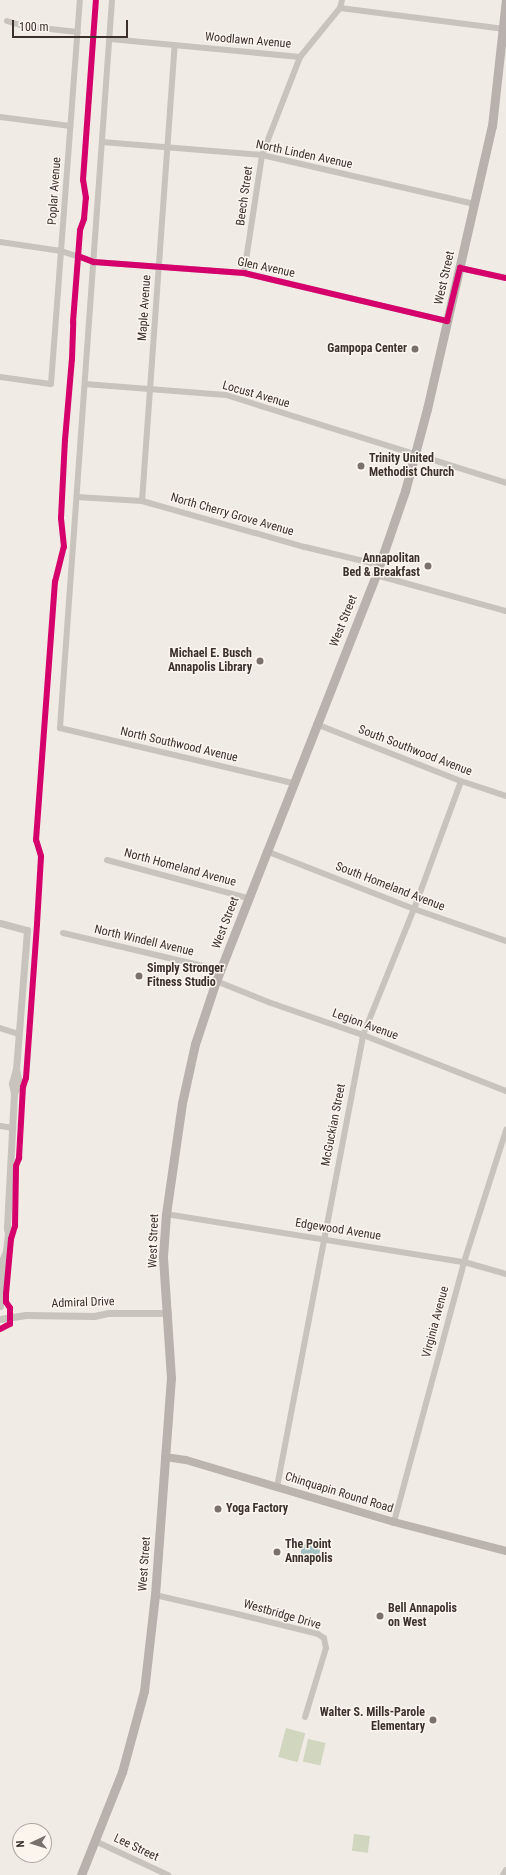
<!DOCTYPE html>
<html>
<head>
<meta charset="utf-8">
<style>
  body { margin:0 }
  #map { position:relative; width:506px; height:1875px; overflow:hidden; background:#f0ebe5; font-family:"Roboto Condensed",sans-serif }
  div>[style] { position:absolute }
  .green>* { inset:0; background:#d1d6bf; transform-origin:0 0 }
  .water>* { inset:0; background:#a1c2c1 }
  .minor>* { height:6px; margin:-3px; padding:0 3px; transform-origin:3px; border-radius:3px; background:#c9c3be }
  .tertiary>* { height:7px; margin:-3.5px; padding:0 3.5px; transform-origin:3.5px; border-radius:3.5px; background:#c9c3be }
  .secondary>* { height:8px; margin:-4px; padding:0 4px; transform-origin:4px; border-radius:4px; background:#bab3ae }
  .primary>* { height:9px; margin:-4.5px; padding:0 4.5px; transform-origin:4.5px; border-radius:4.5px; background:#b8b1ad }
  .cycleway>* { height:6px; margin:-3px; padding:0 3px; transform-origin:3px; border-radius:3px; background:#d6006c }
  .dots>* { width:11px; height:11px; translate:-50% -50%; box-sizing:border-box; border:2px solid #fbf5ee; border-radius:50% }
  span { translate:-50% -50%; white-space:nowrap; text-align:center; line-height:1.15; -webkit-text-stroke:3px #fbf5ee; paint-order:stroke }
  .street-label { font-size:12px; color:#3b302b }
  .poi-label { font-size:12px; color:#3b302b; font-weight:700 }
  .right { translate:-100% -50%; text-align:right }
  .left { translate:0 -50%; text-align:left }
  .north { position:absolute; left:12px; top:1823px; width:40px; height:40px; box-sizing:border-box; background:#fbf5ee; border:1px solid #aea6a0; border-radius:50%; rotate:266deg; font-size:11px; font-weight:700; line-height:16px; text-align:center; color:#3b302b }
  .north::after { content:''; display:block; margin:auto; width:14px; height:18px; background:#7a716c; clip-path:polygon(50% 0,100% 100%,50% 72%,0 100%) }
  .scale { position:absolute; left:12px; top:20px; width:116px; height:18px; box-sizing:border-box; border:2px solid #3b302b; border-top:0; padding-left:5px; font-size:12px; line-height:14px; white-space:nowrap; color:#3b302b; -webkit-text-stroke:3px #fbf5ee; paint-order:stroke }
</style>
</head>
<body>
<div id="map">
  <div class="green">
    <div style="left:286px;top:1728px;width:20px;height:30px;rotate:15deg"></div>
    <div style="left:308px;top:1739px;width:18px;height:23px;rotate:13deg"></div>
    <div style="left:354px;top:1834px;width:16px;height:17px;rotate:7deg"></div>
  </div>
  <div class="water">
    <div style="clip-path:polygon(305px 1544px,320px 1549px,319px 1558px,301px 1556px,301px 1549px)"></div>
  </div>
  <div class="minor">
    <div style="left:112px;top:0;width:730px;rotate:94.09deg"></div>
    <div style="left:60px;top:728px;width:239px;rotate:13.3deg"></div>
    <div style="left:340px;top:8px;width:8px;rotate:-76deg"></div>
    <div style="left:7px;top:21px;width:17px;rotate:17deg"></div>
    <div style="left:23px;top:26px;width:55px;rotate:6.2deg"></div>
    <div style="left:110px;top:39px;width:191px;rotate:5.4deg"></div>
    <div style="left:0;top:117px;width:71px;rotate:7.3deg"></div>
    <div style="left:102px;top:142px;width:161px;rotate:4.6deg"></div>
    <div style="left:262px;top:155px;width:218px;rotate:13deg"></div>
    <div style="left:0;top:242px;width:62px;rotate:8.4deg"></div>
    <div style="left:61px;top:251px;width:35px;rotate:18deg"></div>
    <div style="left:94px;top:262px;width:150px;rotate:4.2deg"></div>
    <div style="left:244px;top:273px;width:209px;rotate:13.3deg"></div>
    <div style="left:460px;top:268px;width:47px;rotate:12.3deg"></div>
    <div style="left:244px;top:273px;width:119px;rotate:-81.3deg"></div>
    <div style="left:262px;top:155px;width:105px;rotate:-68.8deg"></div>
    <div style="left:300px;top:57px;width:63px;rotate:-50.8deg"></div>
    <div style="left:340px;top:8px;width:164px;rotate:7.3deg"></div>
    <div style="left:0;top:377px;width:51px;rotate:7.8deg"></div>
    <div style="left:51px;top:384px;width:385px;rotate:-85.7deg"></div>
    <div style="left:85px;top:384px;width:141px;rotate:4.5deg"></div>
    <div style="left:226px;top:395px;width:294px;rotate:17.4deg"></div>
    <div style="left:77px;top:497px;width:65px;rotate:3.5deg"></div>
    <div style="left:142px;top:501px;width:169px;rotate:15.8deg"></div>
    <div style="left:305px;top:547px;width:77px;rotate:13.5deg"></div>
    <div style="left:142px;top:501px;width:457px;rotate:-85.9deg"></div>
    <div style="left:376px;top:575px;width:135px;rotate:15.5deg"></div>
    <div style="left:316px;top:724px;width:156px;rotate:21.5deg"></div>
    <div style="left:461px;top:781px;width:47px;rotate:18.4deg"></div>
    <div style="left:266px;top:851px;width:159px;rotate:21.4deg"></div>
    <div style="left:414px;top:909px;width:97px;rotate:19.2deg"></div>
    <div style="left:107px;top:860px;width:146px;rotate:15.1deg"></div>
    <div style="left:63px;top:933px;width:161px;rotate:13.3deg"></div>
    <div style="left:216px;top:981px;width:59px;rotate:21.8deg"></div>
    <div style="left:271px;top:1003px;width:97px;rotate:19.2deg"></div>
    <div style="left:363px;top:1035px;width:154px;rotate:21.4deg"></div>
    <div style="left:0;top:1028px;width:20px;rotate:18deg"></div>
    <div style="left:0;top:1126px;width:13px;rotate:9deg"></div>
    <div style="left:166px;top:1214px;width:302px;rotate:9.2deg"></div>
    <div style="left:464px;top:1262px;width:44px;rotate:15.9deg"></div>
    <div style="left:277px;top:1487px;width:460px;rotate:-79.2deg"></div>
    <div style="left:363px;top:1035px;width:136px;rotate:-68deg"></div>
    <div style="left:414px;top:909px;width:136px;rotate:-69.8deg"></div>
    <div style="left:394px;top:1522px;width:269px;rotate:-74.9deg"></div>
    <div style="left:464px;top:1262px;width:139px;rotate:-72.3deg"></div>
    <div style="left:155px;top:1595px;width:84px;rotate:13deg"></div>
    <div style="left:237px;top:1614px;width:83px;rotate:13.9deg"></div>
    <div style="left:318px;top:1634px;width:7px;rotate:34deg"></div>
    <div style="left:324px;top:1638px;width:10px;rotate:79deg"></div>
    <div style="left:326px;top:1648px;width:72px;rotate:106.9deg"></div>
    <div style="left:95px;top:1841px;width:81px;rotate:25deg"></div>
    <div style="left:503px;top:1875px;width:6px;rotate:-59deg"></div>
  </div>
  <div class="tertiary">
    <div style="left:0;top:923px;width:28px;rotate:15deg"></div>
    <div style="left:27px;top:930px;width:139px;rotate:94.5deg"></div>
    <div style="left:16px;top:1069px;width:15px;rotate:106deg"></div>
    <div style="left:12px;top:1083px;width:10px;rotate:79deg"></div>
    <div style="left:14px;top:1093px;width:135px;rotate:93deg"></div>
    <div style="left:7px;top:1228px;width:5px;rotate:79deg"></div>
    <div style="left:8px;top:1233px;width:18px;rotate:96deg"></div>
    <div style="left:6px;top:1251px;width:9px;rotate:111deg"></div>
    <div style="left:3px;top:1259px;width:47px;rotate:93.7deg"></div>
    <div style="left:14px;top:1093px;width:10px;rotate:-61deg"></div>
    <div style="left:19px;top:1084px;width:15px;rotate:-101deg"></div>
    <div style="left:0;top:1319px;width:26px;rotate:-9deg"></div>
    <div style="left:26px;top:1315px;width:68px;rotate:0.8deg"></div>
    <div style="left:94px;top:1316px;width:14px;rotate:-12deg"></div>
    <div style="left:108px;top:1313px;width:60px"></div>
  </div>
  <div class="secondary">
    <div style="left:165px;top:1457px;width:21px;rotate:8deg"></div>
    <div style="left:186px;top:1460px;width:217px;rotate:16.6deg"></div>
    <div style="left:394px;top:1522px;width:116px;rotate:14.5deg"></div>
  </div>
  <div class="primary">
    <div style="left:81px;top:1875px;width:111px;rotate:-68.3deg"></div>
    <div style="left:122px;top:1772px;width:84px;rotate:-74.8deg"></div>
    <div style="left:144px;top:1691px;width:97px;rotate:-83.5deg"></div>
    <div style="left:155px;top:1595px;width:218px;rotate:-85.8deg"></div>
    <div style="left:171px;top:1378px;width:122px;rotate:-93.8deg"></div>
    <div style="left:163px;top:1256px;width:42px;rotate:-85.9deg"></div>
    <div style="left:166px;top:1214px;width:112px;rotate:-81.8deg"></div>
    <div style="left:182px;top:1103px;width:60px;rotate:-77.6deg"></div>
    <div style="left:195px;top:1044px;width:66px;rotate:-71.6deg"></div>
    <div style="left:216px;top:981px;width:443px;rotate:-68.5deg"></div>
    <div style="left:378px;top:569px;width:83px;rotate:-70.9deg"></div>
    <div style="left:405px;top:491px;width:85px;rotate:-75deg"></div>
    <div style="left:427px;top:409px;width:290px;rotate:-77.1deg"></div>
    <div style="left:492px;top:126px;width:127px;rotate:-83.7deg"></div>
  </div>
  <div class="cycleway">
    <div style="left:78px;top:256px;width:17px;rotate:21deg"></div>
    <div style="left:94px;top:262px;width:150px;rotate:4.2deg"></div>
    <div style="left:244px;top:273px;width:209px;rotate:13.3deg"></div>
    <div style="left:447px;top:321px;width:55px;rotate:-76.2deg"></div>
    <div style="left:460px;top:268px;width:47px;rotate:12.3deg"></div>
    <div style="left:0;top:1329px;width:11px;rotate:-27deg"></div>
    <div style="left:10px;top:1324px;width:16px;rotate:-90deg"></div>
    <div style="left:10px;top:1308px;width:7px;rotate:-124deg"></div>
    <div style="left:6px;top:1302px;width:8px;rotate:-90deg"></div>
    <div style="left:6px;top:1294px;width:55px;rotate:-84.8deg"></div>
    <div style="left:11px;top:1239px;width:14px;rotate:-73deg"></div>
    <div style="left:15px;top:1226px;width:60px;rotate:-89deg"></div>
    <div style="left:16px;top:1166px;width:9px;rotate:-69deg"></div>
    <div style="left:19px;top:1158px;width:71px;rotate:-86.8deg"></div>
    <div style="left:23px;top:1087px;width:9px;rotate:-72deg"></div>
    <div style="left:26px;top:1078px;width:154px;rotate:-85.9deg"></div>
    <div style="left:37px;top:924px;width:68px;rotate:-86.6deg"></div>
    <div style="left:41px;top:856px;width:17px;rotate:-107deg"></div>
    <div style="left:36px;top:840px;width:259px;rotate:-85.8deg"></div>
    <div style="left:55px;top:582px;width:36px;rotate:-76deg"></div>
    <div style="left:64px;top:547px;width:29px;rotate:-96deg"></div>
    <div style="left:61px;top:518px;width:78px;rotate:-87.1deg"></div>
    <div style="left:65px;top:440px;width:81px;rotate:-85.1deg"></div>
    <div style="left:72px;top:359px;width:37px;rotate:-88deg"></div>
    <div style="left:73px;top:322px;width:92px;rotate:-85.6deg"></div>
    <div style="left:80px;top:230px;width:12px;rotate:-70deg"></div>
    <div style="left:84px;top:219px;width:21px;rotate:-85deg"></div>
    <div style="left:86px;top:198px;width:18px;rotate:-99deg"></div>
    <div style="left:83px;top:180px;width:180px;rotate:-85.9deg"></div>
  </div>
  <div class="dots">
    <div style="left:415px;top:349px;background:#7a716c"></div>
    <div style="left:361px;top:466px;background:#7a716c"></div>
    <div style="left:428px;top:566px;background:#7a716c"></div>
    <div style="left:260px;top:661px;background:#7a716c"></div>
    <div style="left:139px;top:976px;background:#7a716c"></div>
    <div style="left:218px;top:1509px;background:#7a716c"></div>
    <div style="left:277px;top:1552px;background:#7a716c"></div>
    <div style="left:380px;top:1616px;background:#7a716c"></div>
    <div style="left:433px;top:1720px;background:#7a716c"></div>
  </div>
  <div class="street-label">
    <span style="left:248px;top:41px;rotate:5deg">Woodlawn Avenue</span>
    <span style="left:304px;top:155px;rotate:12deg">North Linden Avenue</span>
    <span style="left:55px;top:191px;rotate:-86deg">Poplar Avenue</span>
    <span style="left:245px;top:196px;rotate:-82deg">Beech Street</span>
    <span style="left:266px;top:268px;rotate:12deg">Glen Avenue</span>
    <span style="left:445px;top:278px;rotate:-77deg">West Street</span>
    <span style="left:145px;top:308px;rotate:-86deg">Maple Avenue</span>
    <span style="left:256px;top:395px;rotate:16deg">Locust Avenue</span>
    <span style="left:232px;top:515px;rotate:16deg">North Cherry Grove Avenue</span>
    <span style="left:344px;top:621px;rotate:-68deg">West Street</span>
    <span style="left:179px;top:745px;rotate:13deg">North Southwood Avenue</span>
    <span style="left:415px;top:751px;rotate:21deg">South Southwood Avenue</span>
    <span style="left:180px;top:868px;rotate:15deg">North Homeland Avenue</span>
    <span style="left:390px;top:887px;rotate:21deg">South Homeland Avenue</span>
    <span style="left:226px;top:923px;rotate:-69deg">West Street</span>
    <span style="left:144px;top:941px;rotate:13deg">North Windell Avenue</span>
    <span style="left:365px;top:1025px;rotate:20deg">Legion Avenue</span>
    <span style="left:334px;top:1125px;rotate:-79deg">McGuckian Street</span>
    <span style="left:338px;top:1230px;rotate:9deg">Edgewood Avenue</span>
    <span style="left:154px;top:1241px;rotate:-88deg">West Street</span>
    <span style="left:83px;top:1303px;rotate:-2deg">Admiral Drive</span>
    <span style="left:436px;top:1322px;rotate:-75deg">Virginia Avenue</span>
    <span style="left:339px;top:1493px;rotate:17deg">Chinquapin Round Road</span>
    <span style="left:145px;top:1564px;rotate:-86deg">West Street</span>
    <span style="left:282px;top:1615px;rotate:16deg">Westbridge Drive</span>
    <span style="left:136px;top:1848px;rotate:25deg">Lee Street</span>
  </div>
  <div class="poi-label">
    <span class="right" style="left:407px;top:349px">Gampopa Center</span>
    <span class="left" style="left:369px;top:466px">Trinity United<br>Methodist Church</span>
    <span class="right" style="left:420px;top:566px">Annapolitan<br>Bed &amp; Breakfast</span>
    <span class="right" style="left:252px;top:661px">Michael E. Busch<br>Annapolis Library</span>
    <span class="left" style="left:147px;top:976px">Simply Stronger<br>Fitness Studio</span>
    <span class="left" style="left:226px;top:1509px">Yoga Factory</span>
    <span class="left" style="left:285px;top:1552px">The Point<br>Annapolis</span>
    <span class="left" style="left:388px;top:1616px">Bell Annapolis<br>on West</span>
    <span class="right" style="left:425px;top:1720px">Walter S. Mills-Parole<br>Elementary</span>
  </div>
  <div class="north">N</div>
  <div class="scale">100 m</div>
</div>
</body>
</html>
